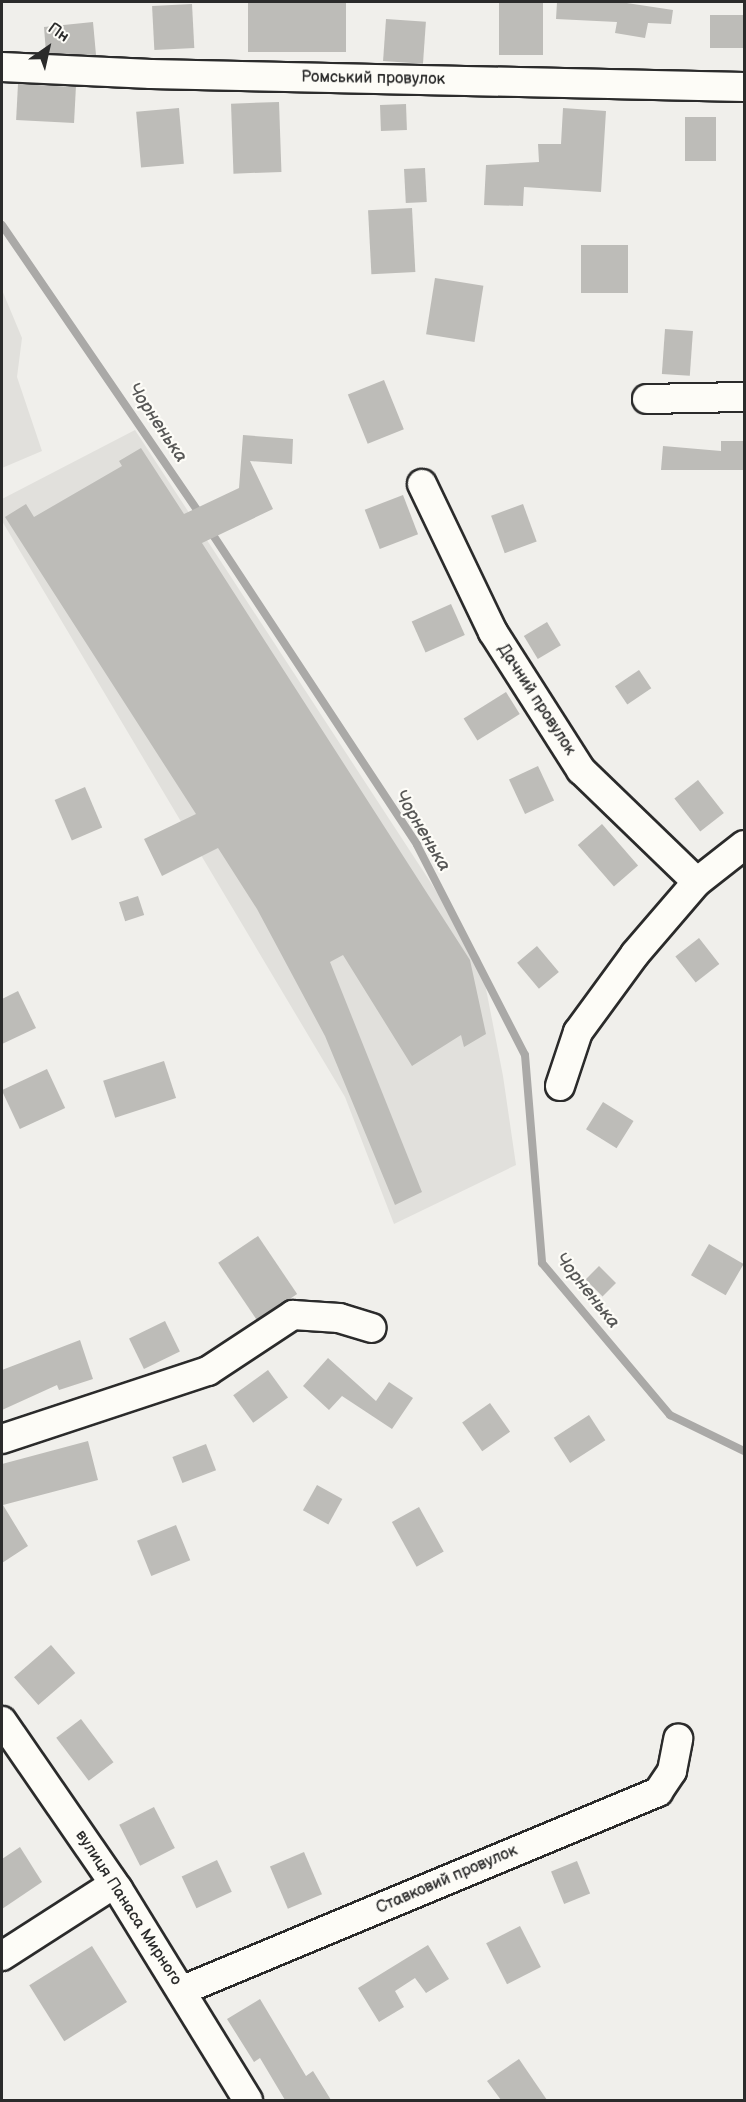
<!DOCTYPE html>
<html>
<head>
<meta charset="utf-8">
<style>
  body { margin:0 }
  #map { position:relative; width:746px; height:2102px; overflow:hidden; background:#f0efeb; font-family:"Balsamiq Sans",sans-serif }
  div>[style] { position:absolute }
  .built>* { inset:0; background:#e1e0dc }
  .stream>* { height:8px; margin:-4px; padding:0 4px; transform-origin:4px; border-radius:4px; background:#aaa9a7 }
  .building>* { inset:0; background:#bdbcb8; transform-origin:0 0 }
  .roads { filter:drop-shadow(2px 0 #2b2b2b) drop-shadow(-2px 0 #2b2b2b) drop-shadow(0 2px #2b2b2b) drop-shadow(0 -2px #2b2b2b) }
  .street>* { height:28px; margin:-14px; padding:0 14px; transform-origin:14px; border-radius:14px; background:#fdfcf7 }
  span { translate:-50% -50%; white-space:nowrap; text-align:center; line-height:1.15; -webkit-text-stroke:4.5px #fdfcf7; paint-order:stroke }
  .street-label { font-size:16px; color:#2b2b2b }
  .water-label { font-size:18px; color:#575756; font-style:italic }
  .frame { position:absolute; inset:0; border:3px solid #2b2b2b; pointer-events:none }
  .north { position:absolute; left:18px; top:18px; width:60px; height:60px; -webkit-text-stroke:4px #fdfcf7; paint-order:stroke; rotate:34deg; font-size:16px; font-weight:700; line-height:24px; text-align:center; color:#2b2b2b }
  .north::after { content:''; display:block; margin:auto; width:21px; height:27px; background:#2b2b2b; clip-path:polygon(50% 0,100% 100%,50% 72%,0 100%) }
</style>
</head>
<body>
<div id="map">
  <div class="built">
    <div style="clip-path:polygon(2px 290px,22px 338px,17px 377px,42px 451px,2px 468px)"></div>
    <div style="clip-path:polygon(135px 430px,480px 958px,503px 1076px,516px 1165px,394px 1224px,345px 1097px,2px 521px,2px 499px)"></div>
  </div>
  <div class="stream">
    <div style="left:2px;top:225px;width:353px;rotate:55.6deg"></div>
    <div style="left:209px;top:529px;width:378px;rotate:56.6deg"></div>
    <div style="left:417px;top:845px;width:236px;rotate:62.8deg"></div>
    <div style="left:525px;top:1055px;width:209px;rotate:85.3deg"></div>
    <div style="left:542px;top:1263px;width:199px;rotate:49.9deg"></div>
    <div style="left:670px;top:1415px;width:82px;rotate:25.9deg"></div>
  </div>
  <div class="building">
    <div style="left:248px;top:2px;width:98px;height:50px"></div>
    <div style="left:499px;top:2px;width:44px;height:53px"></div>
    <div style="clip-path:polygon(557px 2px,620px 2px,673px 10px,671px 24px,648px 23px,645px 38px,615px 33px,617px 22px,556px 19px)"></div>
    <div style="left:192px;top:4px;width:44px;height:40px;rotate:87deg"></div>
    <div style="left:744px;top:15px;width:33px;height:34px;rotate:90deg"></div>
    <div style="left:386px;top:19px;width:40px;height:42px;rotate:4deg"></div>
    <div style="clip-path:polygon(93px 22px,96px 55px,46px 53px,44px 27px)"></div>
    <div style="left:18px;top:84px;width:58px;height:36px;rotate:3deg"></div>
    <div style="left:279px;top:102px;width:70px;height:48px;rotate:88deg"></div>
    <div style="left:406px;top:104px;width:26px;height:26px;rotate:88deg"></div>
    <div style="left:179px;top:108px;width:56px;height:43px;rotate:85deg"></div>
    <div style="clip-path:polygon(563px 108px,606px 111px,601px 192px,524px 187px,523px 206px,484px 205px,486px 165px,539px 162px,538px 144px,561px 144px)"></div>
    <div style="left:685px;top:117px;width:31px;height:44px"></div>
    <div style="left:425px;top:168px;width:34px;height:21px;rotate:87deg"></div>
    <div style="left:412px;top:208px;width:64px;height:44px;rotate:87deg"></div>
    <div style="left:581px;top:245px;width:47px;height:48px"></div>
    <div style="left:435px;top:278px;width:49px;height:57px;rotate:9deg"></div>
    <div style="left:665px;top:329px;width:28px;height:45px;rotate:4deg"></div>
    <div style="left:384px;top:380px;width:53px;height:39px;rotate:68deg"></div>
    <div style="clip-path:polygon(243px 435px,293px 439px,292px 464px,250px 461px,273px 509px,202px 543px,470px 960px,486px 1034px,464px 1047px,461px 1035px,412px 1066px,343px 955px,330px 962px,422px 1192px,395px 1205px,325px 1036px,257px 909px,218px 848px,162px 876px,144px 839px,196px 814px,5px 517px,26px 504px,34px 517px,122px 466px,119px 461px,141px 448px,184px 514px,239px 488px)"></div>
    <div style="clip-path:polygon(721px 441px,744px 441px,744px 470px,661px 470px,663px 446px,721px 451px)"></div>
    <div style="left:403px;top:495px;width:42px;height:41px;rotate:69deg"></div>
    <div style="left:523px;top:504px;width:40px;height:34px;rotate:70deg"></div>
    <div style="left:451px;top:604px;width:34px;height:43px;rotate:66deg"></div>
    <div style="left:547px;top:622px;width:27px;height:27px;rotate:59deg"></div>
    <div style="left:639px;top:670px;width:22px;height:29px;rotate:56deg"></div>
    <div style="left:506px;top:692px;width:26px;height:50px;rotate:58deg"></div>
    <div style="left:538px;top:766px;width:38px;height:32px;rotate:65deg"></div>
    <div style="left:698px;top:780px;width:42px;height:30px;rotate:52deg"></div>
    <div style="left:85px;top:787px;width:44px;height:33px;rotate:67deg"></div>
    <div style="left:602px;top:824px;width:55px;height:32px;rotate:49deg"></div>
    <div style="left:138px;top:896px;width:20px;height:20px;rotate:72deg"></div>
    <div style="left:699px;top:938px;width:33px;height:30px;rotate:52deg"></div>
    <div style="left:537px;top:946px;width:34px;height:26px;rotate:50deg"></div>
    <div style="clip-path:polygon(18px 991px,36px 1028px,2px 1044px,2px 999px)"></div>
    <div style="left:164px;top:1061px;width:39px;height:64px;rotate:72deg"></div>
    <div style="left:47px;top:1069px;width:43px;height:50px;rotate:65deg"></div>
    <div style="left:603px;top:1102px;width:36px;height:32px;rotate:32deg"></div>
    <div style="left:258px;top:1236px;width:70px;height:48px;rotate:56deg"></div>
    <div style="left:709px;top:1244px;width:40px;height:36px;rotate:30deg"></div>
    <div style="left:599px;top:1266px;width:24px;height:19px;rotate:45deg"></div>
    <div style="left:165px;top:1321px;width:34px;height:40px;rotate:64deg"></div>
    <div style="clip-path:polygon(80px 1340px,93px 1379px,59px 1390px,57px 1385px,2px 1410px,2px 1370px)"></div>
    <div style="clip-path:polygon(328px 1358px,376px 1401px,389px 1382px,413px 1398px,392px 1429px,342px 1396px,329px 1410px,303px 1386px)"></div>
    <div style="left:268px;top:1370px;width:34px;height:43px;rotate:54deg"></div>
    <div style="left:490px;top:1403px;width:35px;height:34px;rotate:55deg"></div>
    <div style="left:589px;top:1415px;width:30px;height:42px;rotate:57deg"></div>
    <div style="clip-path:polygon(88px 1441px,98px 1480px,3px 1505px,28px 1546px,2px 1563px,2px 1464px)"></div>
    <div style="left:206px;top:1444px;width:28px;height:36px;rotate:69deg"></div>
    <div style="left:317px;top:1485px;width:29px;height:29px;rotate:29deg"></div>
    <div style="left:419px;top:1507px;width:51px;height:31px;rotate:61deg"></div>
    <div style="left:176px;top:1525px;width:38px;height:42px;rotate:68deg"></div>
    <div style="left:51px;top:1645px;width:37px;height:49px;rotate:49deg"></div>
    <div style="left:81px;top:1719px;width:54px;height:31px;rotate:53deg"></div>
    <div style="left:154px;top:1807px;width:46px;height:39px;rotate:63deg"></div>
    <div style="clip-path:polygon(20px 1847px,42px 1882px,2px 1909px,2px 1859px)"></div>
    <div style="left:304px;top:1852px;width:46px;height:37px;rotate:67deg"></div>
    <div style="left:217px;top:1860px;width:35px;height:39px;rotate:65deg"></div>
    <div style="left:577px;top:1861px;width:35px;height:28px;rotate:68deg"></div>
    <div style="left:520px;top:1926px;width:46px;height:38px;rotate:63deg"></div>
    <div style="clip-path:polygon(428px 1945px,449px 1979px,426px 1993px,415px 1978px,395px 1991px,404px 2007px,379px 2022px,358px 1988px)"></div>
    <div style="left:92px;top:1946px;width:66px;height:74px;rotate:58deg"></div>
    <div style="clip-path:polygon(260px 1999px,306px 2076px,313px 2071px,331px 2100px,285px 2100px,260px 2058px,254px 2062px,227px 2019px)"></div>
    <div style="clip-path:polygon(519px 2059px,547px 2100px,501px 2100px,487px 2081px)"></div>
  </div>
  <div class="roads">
    <div class="street">
      <div style="left:2px;top:67px;width:149px;rotate:2.7deg"></div>
      <div style="left:151px;top:74px;width:593px;rotate:1.26deg"></div>
      <div style="left:647px;top:399px;width:97px;rotate:-1.2deg"></div>
      <div style="left:422px;top:484px;width:164px;rotate:64.4deg"></div>
      <div style="left:493px;top:632px;width:164px;rotate:57.5deg"></div>
      <div style="left:581px;top:770px;width:161px;rotate:44deg"></div>
      <div style="left:560px;top:1086px;width:57px;rotate:-71.6deg"></div>
      <div style="left:578px;top:1032px;width:97px;rotate:-53.8deg"></div>
      <div style="left:635px;top:954px;width:95px;rotate:-49.3deg"></div>
      <div style="left:697px;top:882px;width:60px;rotate:-38.2deg"></div>
      <div style="left:2px;top:1439px;width:217px;rotate:-18.3deg"></div>
      <div style="left:208px;top:1371px;width:102px;rotate:-33.4deg"></div>
      <div style="left:293px;top:1315px;width:46px;rotate:3.7deg"></div>
      <div style="left:339px;top:1318px;width:34px;rotate:17deg"></div>
      <div style="left:2px;top:1721px;width:204px;rotate:55.4deg"></div>
      <div style="left:118px;top:1889px;width:248px;rotate:58.4deg"></div>
      <div style="left:2px;top:1956px;width:133px;rotate:-32.7deg"></div>
      <div style="left:183px;top:1990px;width:515px;rotate:-22.63deg"></div>
      <div style="left:658px;top:1792px;width:25px;rotate:-56deg"></div>
      <div style="left:672px;top:1771px;width:33px;rotate:-79deg"></div>
    </div>
  </div>
  <div class="street-label">
    <span style="left:373px;top:79px;rotate:1deg">Ромський провулок</span>
    <span style="left:536px;top:700px;rotate:57deg">Дачний провулок</span>
    <span style="left:447px;top:1880px;rotate:-23deg">Ставковий провулок</span>
    <span style="left:128px;top:1908px;rotate:57deg">вулиця Панаса Мирного</span>
  </div>
  <div class="water-label">
    <span style="left:157px;top:423px;rotate:56deg">Чорненька</span>
    <span style="left:422px;top:831px;rotate:59deg">Чорненька</span>
    <span style="left:587px;top:1291px;rotate:51deg">Чорненька</span>
  </div>
  <div class="frame"></div>
  <div class="north">Пн</div>
</div>
</body>
</html>
